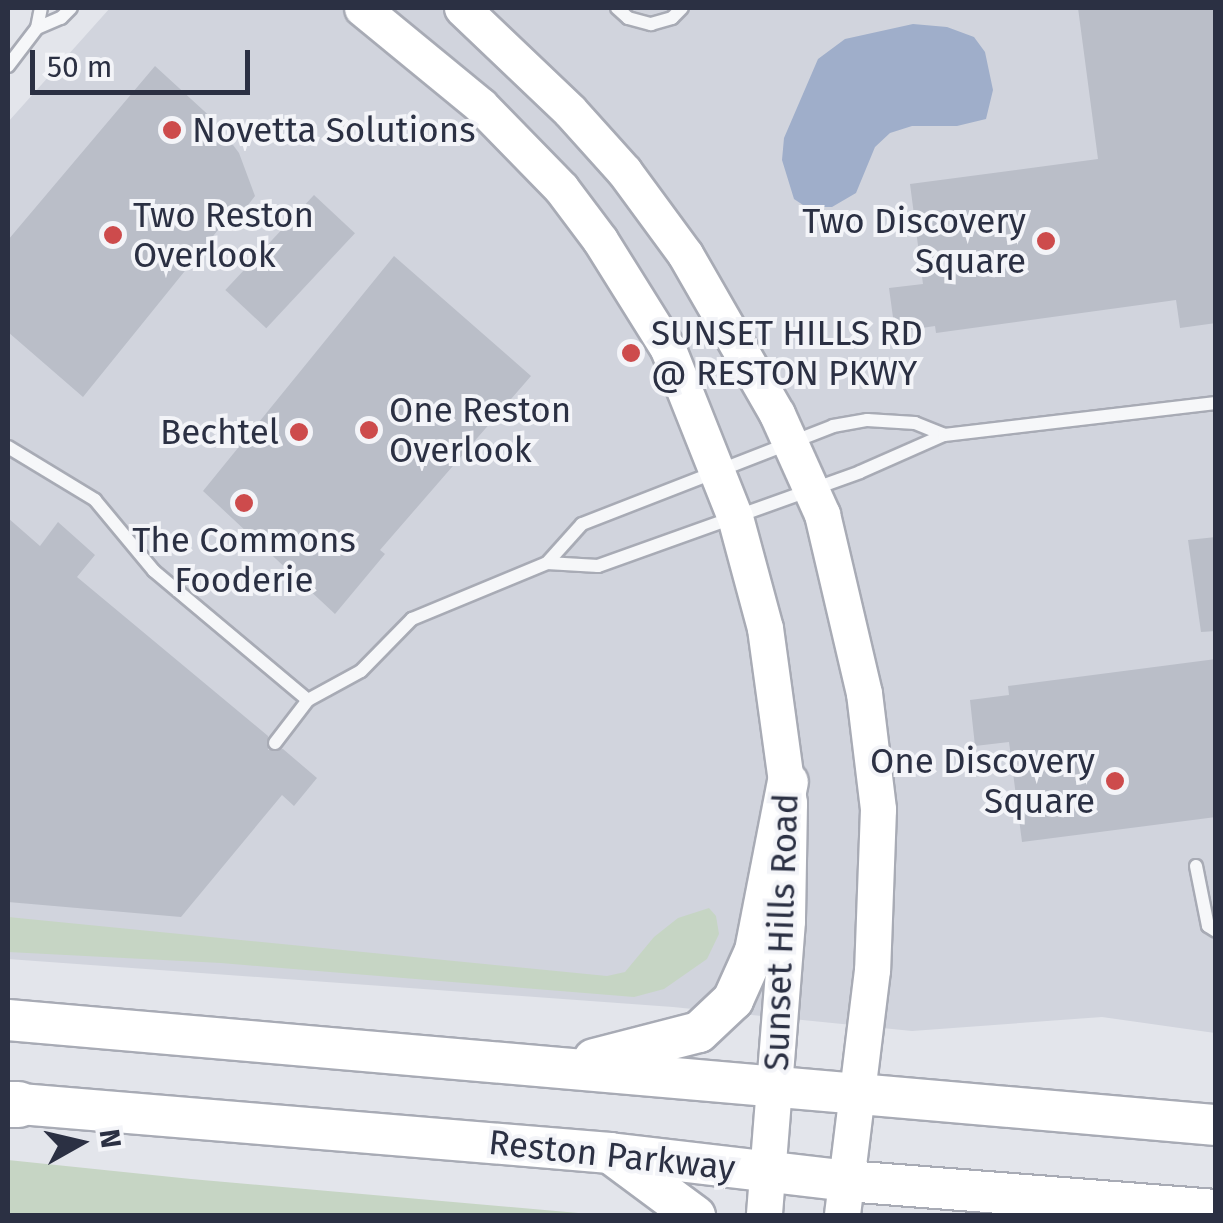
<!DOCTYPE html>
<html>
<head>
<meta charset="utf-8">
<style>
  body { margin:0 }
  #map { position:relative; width:1223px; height:1223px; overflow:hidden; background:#e3e5eb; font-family:"Fira Sans",sans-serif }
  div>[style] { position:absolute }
  .built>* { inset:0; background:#d1d4dd }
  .green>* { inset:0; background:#c6d5c4 }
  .water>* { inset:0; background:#9faeca }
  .building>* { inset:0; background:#babec8; transform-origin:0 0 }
  .roads { filter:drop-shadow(2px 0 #a8abb5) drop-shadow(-2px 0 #a8abb5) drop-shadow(0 2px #a8abb5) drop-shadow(0 -2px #a8abb5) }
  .lane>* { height:12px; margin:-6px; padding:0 6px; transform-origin:6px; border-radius:6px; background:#f6f7f9 }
  .secondary>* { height:35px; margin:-17.5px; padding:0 17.5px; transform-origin:17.5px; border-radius:17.5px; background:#fff }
  .primary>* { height:40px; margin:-20px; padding:0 20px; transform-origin:20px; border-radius:20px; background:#fff }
  .highway>* { height:45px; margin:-22.5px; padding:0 22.5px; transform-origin:22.5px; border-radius:22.5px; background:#fff }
  .dots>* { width:28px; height:28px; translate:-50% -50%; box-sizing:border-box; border:5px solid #f3f4f8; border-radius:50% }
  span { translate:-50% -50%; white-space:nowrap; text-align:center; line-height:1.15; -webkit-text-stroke:8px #f3f4f8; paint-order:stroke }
  .poi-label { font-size:35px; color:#2b3043 }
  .left { translate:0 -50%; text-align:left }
  .right { translate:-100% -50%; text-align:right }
  .street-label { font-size:35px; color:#2b3043 }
  .frame { position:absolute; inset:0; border:10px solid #2b3043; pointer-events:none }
  .north { position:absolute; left:30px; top:1093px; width:100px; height:100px; -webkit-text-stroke:8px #f3f4f8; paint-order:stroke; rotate:82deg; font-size:28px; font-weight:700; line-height:40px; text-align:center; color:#2b3043 }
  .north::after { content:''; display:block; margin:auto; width:35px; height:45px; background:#2b3043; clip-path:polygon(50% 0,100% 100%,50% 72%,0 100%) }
  .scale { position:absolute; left:30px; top:50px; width:220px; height:45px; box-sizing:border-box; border:5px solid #2b3043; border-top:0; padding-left:12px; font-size:30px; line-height:35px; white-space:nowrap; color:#2b3043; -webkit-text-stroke:8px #f3f4f8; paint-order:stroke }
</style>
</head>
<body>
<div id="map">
  <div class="built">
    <div style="clip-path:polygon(110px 8px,1215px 8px,1215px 1033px,1102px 1017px,912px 1031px,673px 1007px,8px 959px,8px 122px)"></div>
  </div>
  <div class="green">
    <div style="clip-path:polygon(709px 908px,716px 916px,719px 934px,707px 959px,664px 989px,634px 997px,221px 963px,8px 952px,8px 917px,607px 976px,625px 972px,654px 937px,678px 918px)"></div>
    <div style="clip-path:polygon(8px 1160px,191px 1179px,601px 1215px,8px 1215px)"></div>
  </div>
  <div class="water">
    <div style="clip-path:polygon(913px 24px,947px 27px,974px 37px,985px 52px,993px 90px,986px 119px,957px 126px,912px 126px,890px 133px,875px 147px,856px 193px,832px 207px,806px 207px,794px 199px,782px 160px,784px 138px,818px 59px,845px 39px)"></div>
  </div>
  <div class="building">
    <div style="clip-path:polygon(1078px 8px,1216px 8px,1216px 323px,1180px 328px,1176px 300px,936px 333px,935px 326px,895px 332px,889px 288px,923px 284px,910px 184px,1098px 159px)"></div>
    <div style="clip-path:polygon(155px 66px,215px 121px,239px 153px,255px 196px,228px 231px,222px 225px,83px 397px,8px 332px,8px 240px)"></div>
    <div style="left:314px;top:195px;width:56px;height:130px;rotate:43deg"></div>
    <div style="clip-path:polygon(394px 256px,531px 376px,380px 550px,385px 554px,335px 614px,203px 491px)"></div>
    <div style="clip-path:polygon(8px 518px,40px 546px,58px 522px,95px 555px,77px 577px,268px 736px,268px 750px,283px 749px,317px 778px,294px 806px,282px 795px,181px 917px,8px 902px)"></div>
    <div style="clip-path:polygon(1216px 537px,1216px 631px,1201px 632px,1188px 540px)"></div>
    <div style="clip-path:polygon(1216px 659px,1216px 817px,1022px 842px,1009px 742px,975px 746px,970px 700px,1009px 695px,1008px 686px)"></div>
  </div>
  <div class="roads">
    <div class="lane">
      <div style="left:617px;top:8px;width:15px;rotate:42deg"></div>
      <div style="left:628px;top:18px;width:24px;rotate:15deg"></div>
      <div style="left:651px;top:24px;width:22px;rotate:-16deg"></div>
      <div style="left:672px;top:18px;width:14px;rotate:-45deg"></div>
      <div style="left:37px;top:28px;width:20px;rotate:-79deg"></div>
      <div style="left:8px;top:66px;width:48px;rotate:-52.7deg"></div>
      <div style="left:37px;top:28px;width:26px;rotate:-23deg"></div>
      <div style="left:61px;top:18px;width:14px;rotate:-45deg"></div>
      <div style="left:8px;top:447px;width:102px;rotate:31.3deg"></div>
      <div style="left:95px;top:500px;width:92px;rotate:50.3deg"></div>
      <div style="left:154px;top:571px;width:201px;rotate:40deg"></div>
      <div style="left:547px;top:563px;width:52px;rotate:-48.1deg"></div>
      <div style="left:582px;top:524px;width:269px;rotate:-21.3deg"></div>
      <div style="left:833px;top:426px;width:35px;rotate:-10deg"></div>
      <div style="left:867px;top:420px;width:48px;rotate:3.6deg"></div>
      <div style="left:915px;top:423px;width:31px;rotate:22deg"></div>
      <div style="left:275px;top:743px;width:54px;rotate:-52.5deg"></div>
      <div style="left:308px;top:700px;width:60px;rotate:-28.7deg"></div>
      <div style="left:361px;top:671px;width:73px;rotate:-45.6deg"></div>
      <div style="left:412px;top:619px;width:146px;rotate:-22.5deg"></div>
      <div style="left:547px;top:563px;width:51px;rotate:3.4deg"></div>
      <div style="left:598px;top:566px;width:278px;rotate:-19.7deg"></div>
      <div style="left:860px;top:472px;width:92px;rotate:-23.8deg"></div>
      <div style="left:944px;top:435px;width:274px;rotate:-6.7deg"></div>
      <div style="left:1196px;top:866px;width:61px;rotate:78.7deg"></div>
      <div style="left:1208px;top:926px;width:9px;rotate:32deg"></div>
    </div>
    <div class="secondary">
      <div style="left:362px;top:8px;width:153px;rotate:39.4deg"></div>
      <div style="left:480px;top:105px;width:116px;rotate:45.7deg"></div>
      <div style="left:561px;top:188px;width:65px;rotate:53.1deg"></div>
      <div style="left:600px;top:240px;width:128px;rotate:58deg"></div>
      <div style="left:668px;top:349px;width:181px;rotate:68.3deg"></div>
      <div style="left:735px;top:517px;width:115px;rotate:74.9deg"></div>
      <div style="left:765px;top:628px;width:177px;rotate:82.2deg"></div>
      <div style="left:789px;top:803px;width:118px;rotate:91deg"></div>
      <div style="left:787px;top:921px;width:296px;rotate:94.5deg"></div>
      <div style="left:462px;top:8px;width:149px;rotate:43.6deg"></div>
      <div style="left:570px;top:111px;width:81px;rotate:48deg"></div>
      <div style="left:624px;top:171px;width:103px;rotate:53.7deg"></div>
      <div style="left:685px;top:254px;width:185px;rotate:60.1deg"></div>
      <div style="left:777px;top:414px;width:110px;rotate:65.8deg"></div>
      <div style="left:822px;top:514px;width:184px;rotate:76.8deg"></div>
      <div style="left:864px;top:693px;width:117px;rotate:83.1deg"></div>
      <div style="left:878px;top:809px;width:161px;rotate:92.1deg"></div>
      <div style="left:872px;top:970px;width:248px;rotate:97deg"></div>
    </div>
    <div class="primary">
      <div style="left:8px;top:1020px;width:1213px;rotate:4.97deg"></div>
      <div style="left:594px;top:1059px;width:108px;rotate:-14.4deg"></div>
      <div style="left:699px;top:1032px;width:47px;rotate:-43.3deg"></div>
      <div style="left:733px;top:1000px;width:54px;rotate:-65.8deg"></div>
      <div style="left:755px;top:951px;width:172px;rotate:-79deg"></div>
      <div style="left:8px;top:1103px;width:604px;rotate:4.75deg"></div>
      <div style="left:610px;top:1153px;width:239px;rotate:6.7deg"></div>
      <div style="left:847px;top:1181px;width:370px;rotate:4.5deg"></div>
      <div style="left:610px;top:1153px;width:106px;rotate:36.5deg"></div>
    </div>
    <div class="highway">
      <div style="left:8px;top:1104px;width:10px"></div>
    </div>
  </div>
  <div class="dots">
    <div style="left:172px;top:130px;background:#cd4b4c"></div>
    <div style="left:113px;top:235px;background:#cd4b4c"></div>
    <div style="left:1046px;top:241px;background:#cd4b4c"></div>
    <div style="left:631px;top:353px;background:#cd4b4c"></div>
    <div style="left:369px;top:430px;background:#cd4b4c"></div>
    <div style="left:299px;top:432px;background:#cd4b4c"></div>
    <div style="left:244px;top:503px;background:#cd4b4c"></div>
    <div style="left:1115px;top:781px;background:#cd4b4c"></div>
  </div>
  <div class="poi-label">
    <span class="left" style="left:192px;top:130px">Novetta Solutions</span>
    <span class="left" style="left:133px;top:235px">Two Reston<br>Overlook</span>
    <span class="right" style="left:1026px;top:241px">Two Discovery<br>Square</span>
    <span class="left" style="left:651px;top:353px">SUNSET HILLS RD<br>@ RESTON PKWY</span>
    <span class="left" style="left:389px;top:430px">One Reston<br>Overlook</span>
    <span class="right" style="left:279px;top:432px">Bechtel</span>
    <span style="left:244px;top:560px">The Commons<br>Fooderie</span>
    <span class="right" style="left:1095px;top:781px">One Discovery<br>Square</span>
  </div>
  <div class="street-label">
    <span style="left:781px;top:932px;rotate:-88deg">Sunset Hills Road</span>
    <span style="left:612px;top:1155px;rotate:6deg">Reston Parkway</span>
  </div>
  <div class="frame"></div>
  <div class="north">N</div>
  <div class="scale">50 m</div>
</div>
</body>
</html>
